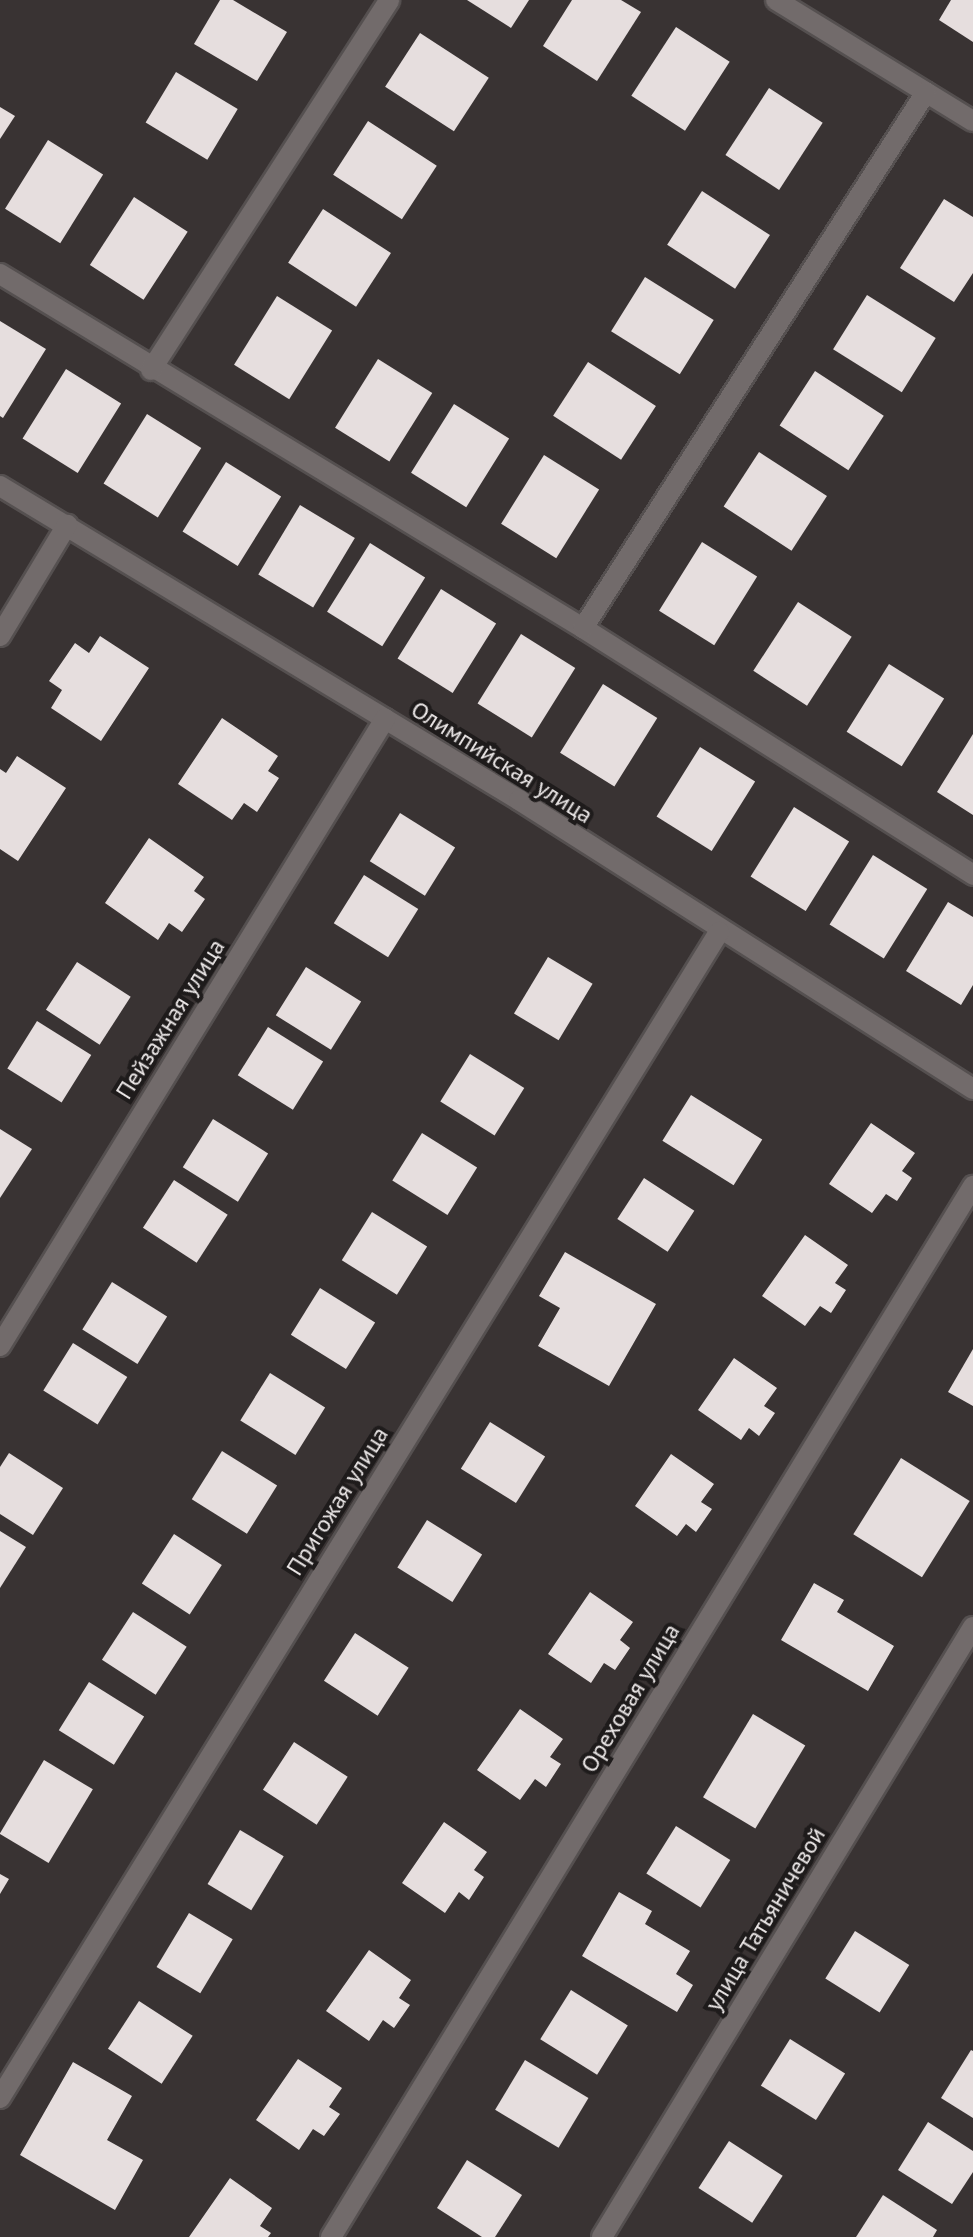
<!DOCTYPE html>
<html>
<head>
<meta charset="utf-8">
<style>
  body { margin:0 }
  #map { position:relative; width:973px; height:2237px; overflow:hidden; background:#393333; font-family:"PT Sans",sans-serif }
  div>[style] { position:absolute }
  .building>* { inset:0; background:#e6dede; transform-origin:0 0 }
  .roads { filter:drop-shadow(2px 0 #555050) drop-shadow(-2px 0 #555050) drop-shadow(0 2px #555050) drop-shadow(0 -2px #555050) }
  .minor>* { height:20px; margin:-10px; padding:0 10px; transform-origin:10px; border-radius:10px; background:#726b6b }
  span { translate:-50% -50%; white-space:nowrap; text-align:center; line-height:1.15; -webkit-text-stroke:8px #1e1b1b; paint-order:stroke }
  .street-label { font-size:24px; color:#ece8e8 }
</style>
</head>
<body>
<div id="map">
  <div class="building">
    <div style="clip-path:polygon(220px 0,233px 0,287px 32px,257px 81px,194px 44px)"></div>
    <div style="clip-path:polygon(467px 0,529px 0,511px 28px)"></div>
    <div style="clip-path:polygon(572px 0,621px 0,641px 12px,597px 81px,543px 46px)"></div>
    <div style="clip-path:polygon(951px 0,973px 0,973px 42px,939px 20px)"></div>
    <div style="left:676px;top:27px;width:64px;height:82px;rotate:33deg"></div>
    <div style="left:420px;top:33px;width:82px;height:64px;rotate:33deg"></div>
    <div style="left:176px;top:72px;width:72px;height:59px;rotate:31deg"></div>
    <div style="left:769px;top:88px;width:64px;height:80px;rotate:33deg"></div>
    <div style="clip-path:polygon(0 107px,15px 116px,0 139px)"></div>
    <div style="left:368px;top:121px;width:82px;height:64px;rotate:33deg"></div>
    <div style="left:48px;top:140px;width:65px;height:81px;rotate:32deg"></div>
    <div style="left:702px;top:191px;width:81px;height:64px;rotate:33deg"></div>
    <div style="left:134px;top:197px;width:64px;height:81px;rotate:33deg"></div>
    <div style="clip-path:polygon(944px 199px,973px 217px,973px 273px,954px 302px,900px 268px)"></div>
    <div style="left:323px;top:209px;width:81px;height:64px;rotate:33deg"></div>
    <div style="left:645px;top:277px;width:81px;height:64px;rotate:32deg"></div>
    <div style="left:867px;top:295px;width:81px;height:64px;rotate:32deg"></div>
    <div style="left:277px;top:296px;width:65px;height:81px;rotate:32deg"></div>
    <div style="clip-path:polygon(0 321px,46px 349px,3px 418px,0 416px)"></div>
    <div style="left:378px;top:359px;width:64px;height:81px;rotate:32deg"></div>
    <div style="left:588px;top:362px;width:81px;height:64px;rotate:33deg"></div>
    <div style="left:66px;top:369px;width:65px;height:82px;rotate:32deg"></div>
    <div style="left:815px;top:371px;width:82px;height:65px;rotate:33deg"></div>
    <div style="left:454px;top:404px;width:65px;height:81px;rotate:32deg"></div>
    <div style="left:147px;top:414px;width:64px;height:82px;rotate:32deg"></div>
    <div style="left:759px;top:452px;width:81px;height:65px;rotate:33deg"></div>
    <div style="left:544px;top:455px;width:65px;height:81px;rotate:32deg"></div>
    <div style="left:226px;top:462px;width:65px;height:82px;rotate:32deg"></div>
    <div style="left:300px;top:505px;width:64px;height:81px;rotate:31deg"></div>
    <div style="left:702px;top:542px;width:65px;height:81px;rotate:32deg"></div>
    <div style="left:370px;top:543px;width:65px;height:81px;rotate:32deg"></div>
    <div style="left:441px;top:589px;width:65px;height:82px;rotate:32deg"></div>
    <div style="left:798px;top:602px;width:64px;height:82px;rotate:33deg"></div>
    <div style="left:521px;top:634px;width:64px;height:82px;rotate:32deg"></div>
    <div style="clip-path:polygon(100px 636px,149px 668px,101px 741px,51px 708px,62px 690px,49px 681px,75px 643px,89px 653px)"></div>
    <div style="left:889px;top:664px;width:65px;height:80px;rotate:32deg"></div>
    <div style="left:603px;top:684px;width:64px;height:81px;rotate:32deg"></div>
    <div style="clip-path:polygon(222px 718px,278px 756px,268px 771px,279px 778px,257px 812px,244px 803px,232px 820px,178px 784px)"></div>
    <div style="clip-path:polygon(973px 734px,973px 815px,937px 792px)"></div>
    <div style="left:700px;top:747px;width:65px;height:82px;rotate:32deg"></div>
    <div style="clip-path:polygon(17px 756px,66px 788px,18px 861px,0 849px,0 769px,6px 773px)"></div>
    <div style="left:794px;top:807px;width:65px;height:82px;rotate:32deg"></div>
    <div style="left:400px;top:813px;width:65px;height:57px;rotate:32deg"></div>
    <div style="clip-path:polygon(149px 838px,204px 877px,194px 891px,205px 899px,182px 932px,169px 923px,158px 940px,105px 903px)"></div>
    <div style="left:873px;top:855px;width:64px;height:82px;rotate:32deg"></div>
    <div style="left:364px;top:875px;width:64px;height:57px;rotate:32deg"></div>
    <div style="clip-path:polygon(948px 902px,973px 917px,973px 985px,961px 1005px,906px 971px)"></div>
    <div style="left:548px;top:957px;width:52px;height:66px;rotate:31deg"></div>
    <div style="left:77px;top:962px;width:64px;height:57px;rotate:33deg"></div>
    <div style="left:306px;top:967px;width:65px;height:57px;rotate:32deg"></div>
    <div style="left:37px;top:1021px;width:64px;height:56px;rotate:32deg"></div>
    <div style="left:268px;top:1027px;width:65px;height:57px;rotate:32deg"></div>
    <div style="left:470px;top:1054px;width:64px;height:56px;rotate:32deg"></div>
    <div style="left:691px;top:1095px;width:84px;height:54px;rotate:32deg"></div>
    <div style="left:213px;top:1119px;width:65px;height:57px;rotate:32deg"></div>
    <div style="clip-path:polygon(871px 1123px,915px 1153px,902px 1171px,912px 1178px,897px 1201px,886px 1194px,872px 1213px,829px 1184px)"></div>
    <div style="clip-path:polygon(0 1129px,32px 1149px,0 1198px)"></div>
    <div style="left:422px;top:1133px;width:65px;height:56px;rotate:32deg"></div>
    <div style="left:644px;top:1178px;width:60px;height:49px;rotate:33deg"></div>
    <div style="left:174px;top:1180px;width:64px;height:57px;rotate:33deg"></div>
    <div style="left:372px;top:1212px;width:65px;height:57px;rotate:32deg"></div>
    <div style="clip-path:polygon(805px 1235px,848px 1265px,835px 1283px,846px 1290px,831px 1313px,820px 1306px,805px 1326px,762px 1296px)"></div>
    <div style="clip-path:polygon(565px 1252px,656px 1304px,609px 1386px,538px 1346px,560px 1308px,539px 1296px)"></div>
    <div style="left:112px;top:1282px;width:65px;height:56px;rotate:32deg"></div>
    <div style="left:320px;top:1288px;width:65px;height:55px;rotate:32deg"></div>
    <div style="left:73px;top:1343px;width:64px;height:56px;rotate:32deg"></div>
    <div style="clip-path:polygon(973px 1349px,973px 1406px,948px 1392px)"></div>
    <div style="clip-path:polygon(734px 1358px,777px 1388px,764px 1406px,775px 1413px,759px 1436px,749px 1428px,741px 1440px,698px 1410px)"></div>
    <div style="left:270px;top:1373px;width:65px;height:56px;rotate:32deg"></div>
    <div style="left:490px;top:1422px;width:65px;height:55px;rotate:32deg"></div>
    <div style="left:222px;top:1451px;width:65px;height:57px;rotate:32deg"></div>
    <div style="clip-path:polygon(9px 1453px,63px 1488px,33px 1535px,0 1514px,0 1467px)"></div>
    <div style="clip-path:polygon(671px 1454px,714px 1484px,701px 1502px,712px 1509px,696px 1532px,686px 1524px,677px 1536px,635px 1506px)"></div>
    <div style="left:901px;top:1458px;width:81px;height:90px;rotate:32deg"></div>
    <div style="left:427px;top:1520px;width:65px;height:56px;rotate:32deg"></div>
    <div style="clip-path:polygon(0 1531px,26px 1547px,0 1588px)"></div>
    <div style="left:174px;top:1534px;width:57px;height:59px;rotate:33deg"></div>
    <div style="clip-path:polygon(814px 1583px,844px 1600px,837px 1612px,894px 1646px,868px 1691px,781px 1640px)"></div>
    <div style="clip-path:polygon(590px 1592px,633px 1622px,620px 1640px,630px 1648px,615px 1670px,604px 1663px,591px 1683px,548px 1654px)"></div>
    <div style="left:133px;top:1612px;width:64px;height:57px;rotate:33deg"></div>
    <div style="left:355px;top:1633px;width:64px;height:57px;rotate:33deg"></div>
    <div style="left:89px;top:1682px;width:65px;height:57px;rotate:32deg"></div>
    <div style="clip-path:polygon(520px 1709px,563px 1739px,550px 1757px,561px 1764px,546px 1787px,535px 1779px,520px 1800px,477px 1770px)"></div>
    <div style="left:753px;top:1714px;width:61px;height:97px;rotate:31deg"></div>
    <div style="left:294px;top:1742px;width:64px;height:57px;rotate:33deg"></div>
    <div style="left:44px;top:1760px;width:57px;height:86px;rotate:31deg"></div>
    <div style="clip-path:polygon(444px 1822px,487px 1852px,474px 1870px,484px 1877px,469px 1900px,459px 1892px,445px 1913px,402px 1883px)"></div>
    <div style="left:676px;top:1826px;width:64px;height:56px;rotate:32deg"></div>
    <div style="left:240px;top:1830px;width:51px;height:63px;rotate:31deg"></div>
    <div style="clip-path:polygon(0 1874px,9px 1879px,0 1894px)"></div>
    <div style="clip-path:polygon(619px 1892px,652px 1911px,645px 1924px,690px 1951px,676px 1974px,693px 1985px,677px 2012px,582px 1956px)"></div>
    <div style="left:189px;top:1913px;width:51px;height:63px;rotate:31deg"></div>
    <div style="left:855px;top:1931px;width:64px;height:56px;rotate:32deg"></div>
    <div style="clip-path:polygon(369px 1950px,411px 1980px,399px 1998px,410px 2005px,394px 2028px,383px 2020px,369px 2041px,326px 2011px)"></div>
    <div style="left:571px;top:1990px;width:67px;height:58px;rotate:32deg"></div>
    <div style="left:139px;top:2001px;width:64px;height:57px;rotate:33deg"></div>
    <div style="left:790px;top:2039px;width:65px;height:55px;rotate:32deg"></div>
    <div style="clip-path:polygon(971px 2050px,973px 2051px,973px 2118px,941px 2098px)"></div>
    <div style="clip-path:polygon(298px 2059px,342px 2088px,329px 2107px,340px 2114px,324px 2136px,313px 2129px,299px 2150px,256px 2120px)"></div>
    <div style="left:525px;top:2060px;width:74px;height:58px;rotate:31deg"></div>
    <div style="clip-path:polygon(73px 2062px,132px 2096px,107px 2140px,143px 2160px,115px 2210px,20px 2155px)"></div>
    <div style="clip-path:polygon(928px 2122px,973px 2151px,973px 2172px,952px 2204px,898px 2170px)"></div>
    <div style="left:729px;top:2141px;width:64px;height:56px;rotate:33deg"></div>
    <div style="clip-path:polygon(467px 2160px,522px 2195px,495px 2237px,482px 2237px,437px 2208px)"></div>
    <div style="clip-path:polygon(230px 2178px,272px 2208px,260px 2226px,271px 2233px,268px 2237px,189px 2237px)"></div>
    <div style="clip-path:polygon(883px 2195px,937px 2230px,933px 2237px,856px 2237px)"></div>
  </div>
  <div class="roads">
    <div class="minor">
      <div style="left:776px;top:0;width:231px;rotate:31.6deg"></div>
      <div style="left:0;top:274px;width:682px;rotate:31.27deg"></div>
      <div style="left:583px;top:628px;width:462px;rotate:32.3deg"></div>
      <div style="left:151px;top:370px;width:440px;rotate:-57.2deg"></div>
      <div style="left:0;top:486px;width:607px;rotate:31.17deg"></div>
      <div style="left:519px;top:800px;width:538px;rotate:32.48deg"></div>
      <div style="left:583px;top:628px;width:636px;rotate:-57.38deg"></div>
      <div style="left:0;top:636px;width:130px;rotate:-58.9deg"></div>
      <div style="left:0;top:1346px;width:736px;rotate:-58.45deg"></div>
      <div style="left:0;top:2098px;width:1370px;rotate:-58.34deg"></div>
      <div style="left:331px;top:2237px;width:1232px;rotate:-58.58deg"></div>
      <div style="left:602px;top:2237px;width:714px;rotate:-58.69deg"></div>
    </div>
  </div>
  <div class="street-label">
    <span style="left:502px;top:762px;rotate:32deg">Олимпийская улица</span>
    <span style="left:170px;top:1019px;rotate:-58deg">Пейзажная улица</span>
    <span style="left:337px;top:1501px;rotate:-58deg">Пригожая улица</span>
    <span style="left:630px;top:1698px;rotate:-59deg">Ореховая улица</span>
    <span style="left:765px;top:1919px;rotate:-59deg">улица Татьяничевой</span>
  </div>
</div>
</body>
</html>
